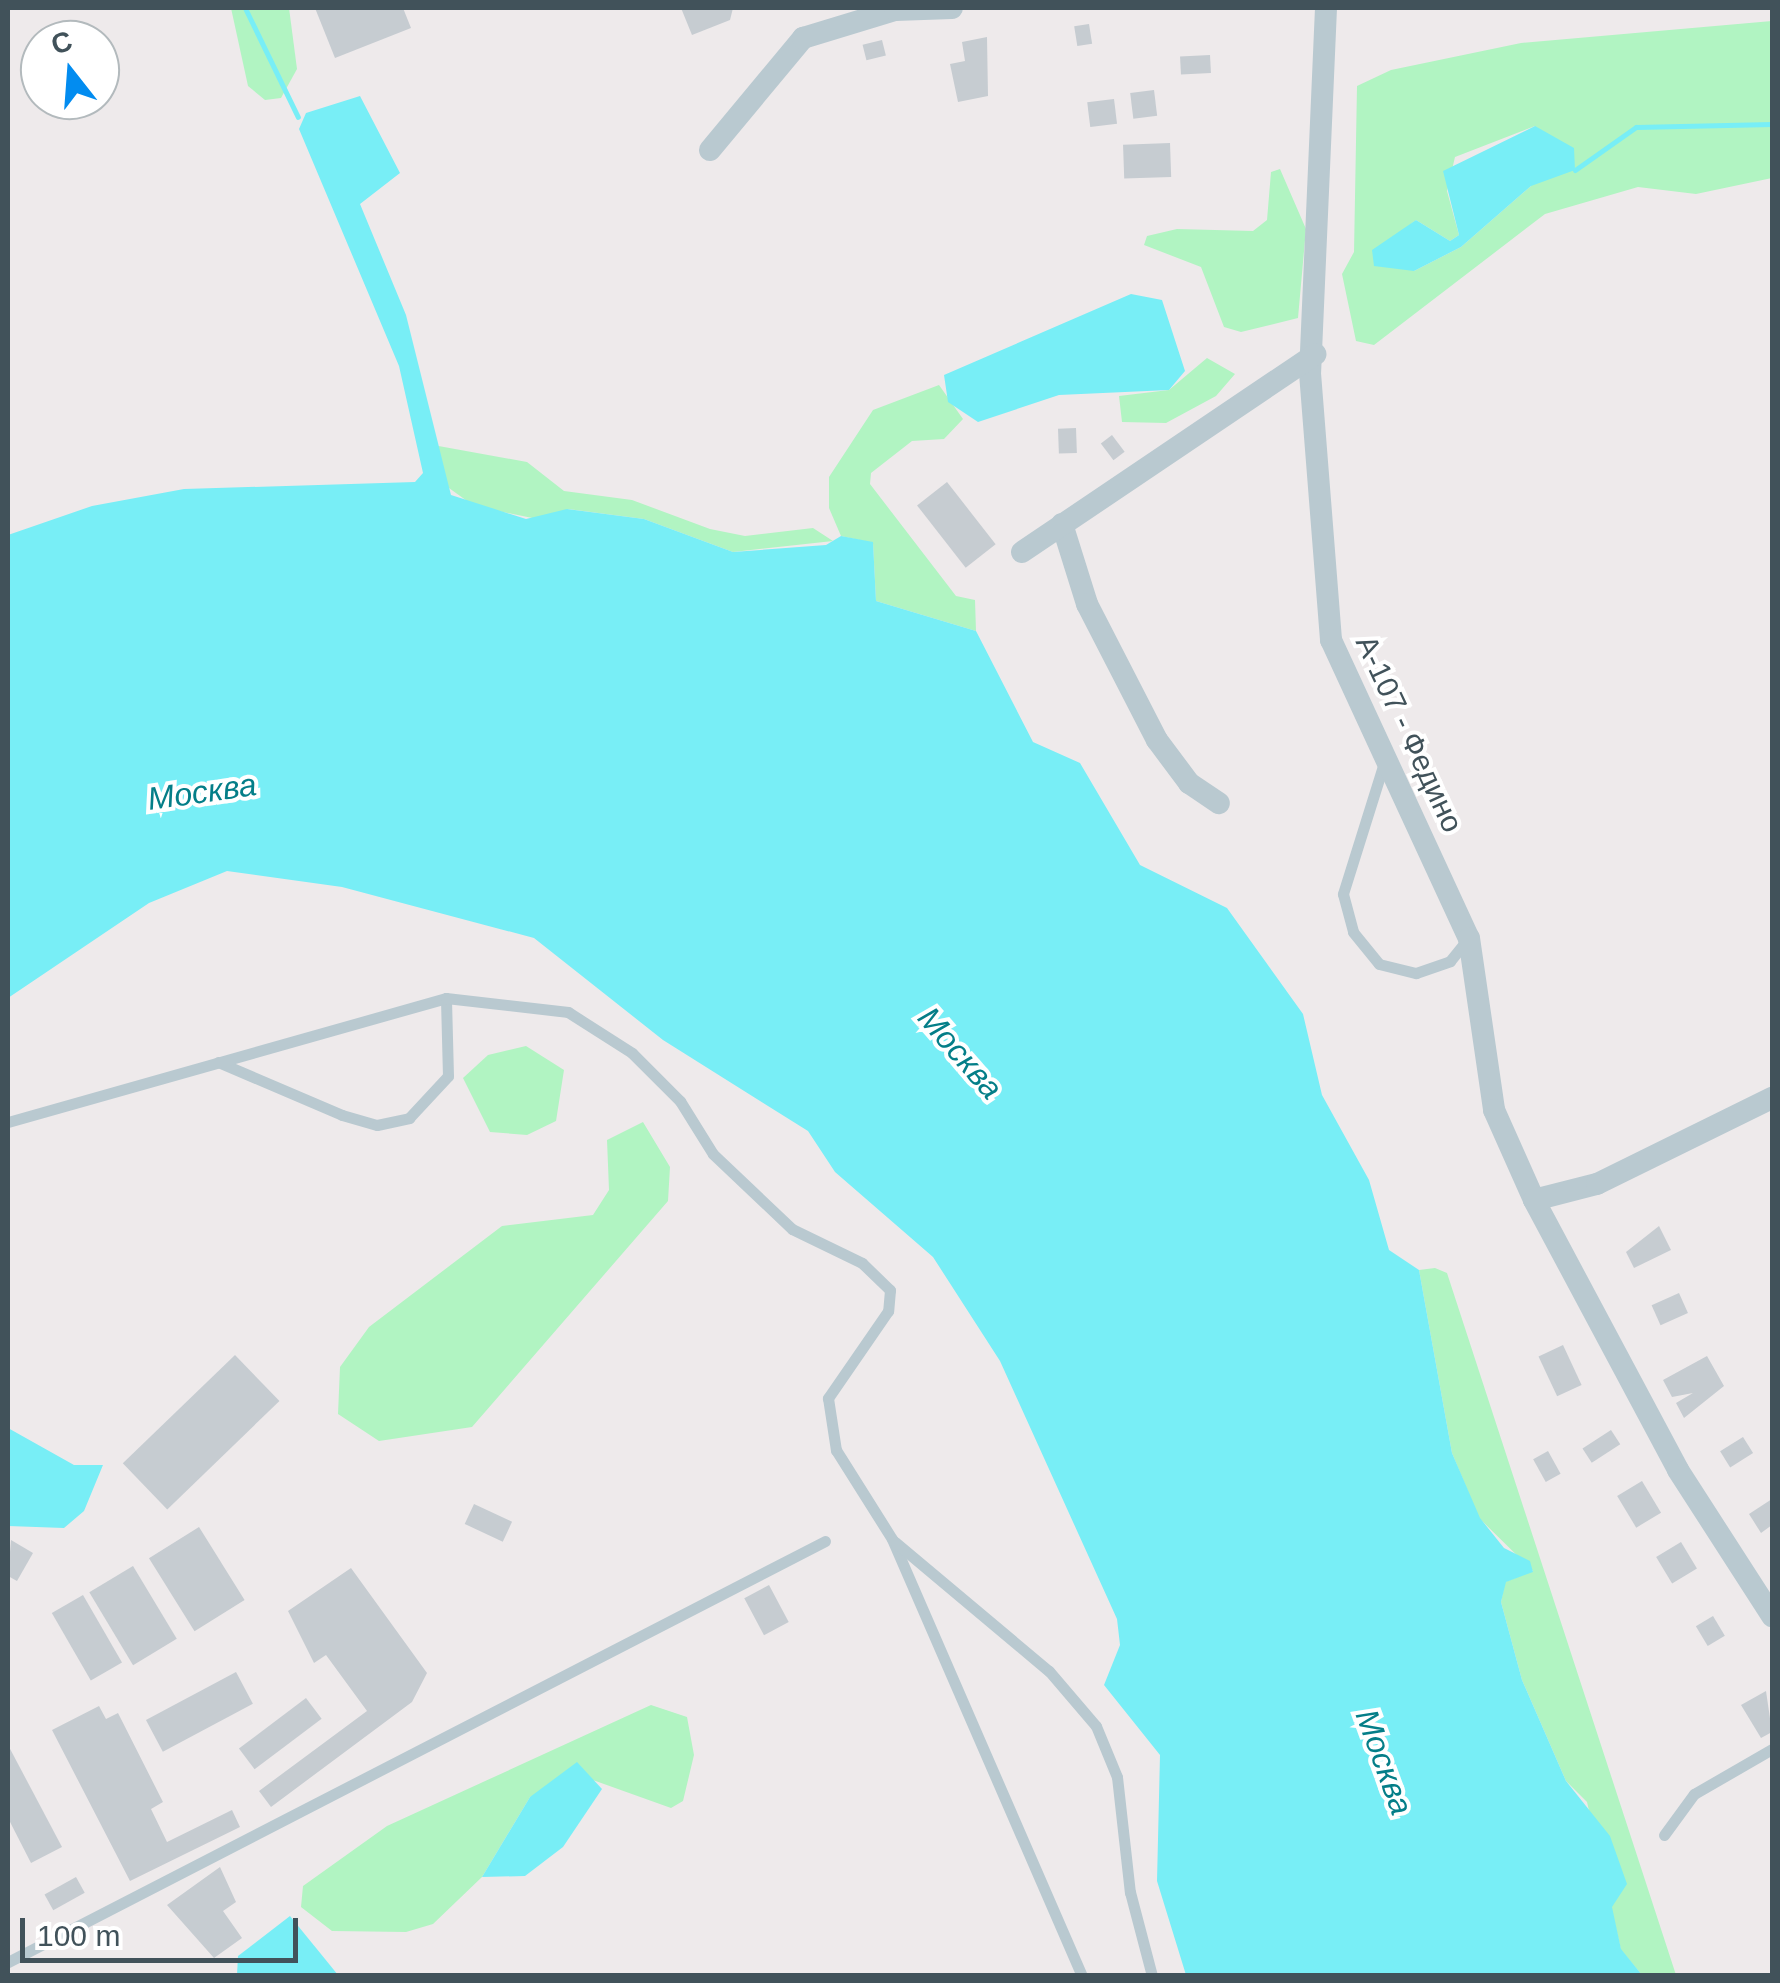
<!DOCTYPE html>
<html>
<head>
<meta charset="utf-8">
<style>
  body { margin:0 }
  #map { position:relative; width:1780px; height:1983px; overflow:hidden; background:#eeeaeb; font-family:Arial,sans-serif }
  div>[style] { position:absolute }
  .green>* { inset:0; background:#b1f4c2 }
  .water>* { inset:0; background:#78eef6 }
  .stream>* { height:5px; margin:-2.5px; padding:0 2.5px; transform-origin:2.5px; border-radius:2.5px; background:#78eef6 }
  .building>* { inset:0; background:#c6ccd1; transform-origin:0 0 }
  .lane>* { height:11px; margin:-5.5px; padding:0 5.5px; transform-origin:5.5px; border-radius:5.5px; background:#b9c9d0 }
  .street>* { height:22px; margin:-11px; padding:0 11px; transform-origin:11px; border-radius:11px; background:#b9c9d0 }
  span { translate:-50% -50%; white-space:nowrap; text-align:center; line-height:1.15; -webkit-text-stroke:8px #fff; paint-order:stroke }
  .street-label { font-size:30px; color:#41525a }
  .water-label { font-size:32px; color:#047e88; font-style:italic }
  .frame { position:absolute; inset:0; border:10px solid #41525a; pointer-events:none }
  .north { position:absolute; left:20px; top:20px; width:100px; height:100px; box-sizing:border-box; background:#fff; border:2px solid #b3babd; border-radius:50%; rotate:343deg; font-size:28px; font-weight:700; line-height:40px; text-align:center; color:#41525a }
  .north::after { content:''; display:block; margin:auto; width:35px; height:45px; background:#028cf0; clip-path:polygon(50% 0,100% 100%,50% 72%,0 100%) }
  .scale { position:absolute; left:20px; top:1918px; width:278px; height:45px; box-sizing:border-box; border:5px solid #41525a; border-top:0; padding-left:12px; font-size:30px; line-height:35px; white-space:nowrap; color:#41525a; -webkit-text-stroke:8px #fff; paint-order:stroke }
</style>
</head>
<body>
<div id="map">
  <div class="green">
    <div style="clip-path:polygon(231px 8px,289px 8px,297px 69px,281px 98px,265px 100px,248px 86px)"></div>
    <div style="clip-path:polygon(evenodd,1772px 21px,1772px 178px,1696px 194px,1638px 187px,1545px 214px,1374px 345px,1356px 341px,1342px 274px,1354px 252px,1357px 86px,1391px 70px,1521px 43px,1772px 21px,1535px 126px,1531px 186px,1461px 247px,1414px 271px,1390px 240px,1416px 220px,1450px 241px,1459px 235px,1447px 191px,1455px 157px,1535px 126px)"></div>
    <div style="clip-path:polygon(1280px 169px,1306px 229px,1298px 318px,1241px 332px,1224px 327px,1201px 267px,1144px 245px,1147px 236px,1177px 229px,1253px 231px,1267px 220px,1271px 172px)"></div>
    <div style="clip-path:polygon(1207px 358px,1235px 374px,1216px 396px,1166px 423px,1122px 422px,1119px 396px,1169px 390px)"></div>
    <div style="clip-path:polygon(939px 385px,963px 419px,944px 439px,912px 441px,871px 473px,870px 484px,956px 596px,975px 600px,976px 631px,876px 601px,873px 543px,841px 536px,829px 508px,829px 477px,873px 410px)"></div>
    <div style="clip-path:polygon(433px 445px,527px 462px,564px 491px,632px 500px,710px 529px,745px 536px,813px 528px,833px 541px,733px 552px,644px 519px,568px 509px,547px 521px,474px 506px,442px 483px)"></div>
    <div style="clip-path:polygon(526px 1046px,564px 1070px,556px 1121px,527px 1135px,490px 1132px,463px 1078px,488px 1055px)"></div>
    <div style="clip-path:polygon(643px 1122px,670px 1167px,668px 1201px,472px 1427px,379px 1441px,338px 1414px,340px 1367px,369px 1327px,502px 1226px,593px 1215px,609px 1190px,607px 1140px)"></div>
    <div style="clip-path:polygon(1435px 1268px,1447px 1273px,1676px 1975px,1642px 1975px,1621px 1950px,1587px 1802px,1566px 1781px,1522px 1680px,1501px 1602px,1505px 1582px,1533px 1571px,1479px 1518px,1452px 1453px,1419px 1270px)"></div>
    <div style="clip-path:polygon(651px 1705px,687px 1717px,694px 1755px,683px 1801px,671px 1808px,590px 1779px,530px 1797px,482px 1877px,433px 1924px,406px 1932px,332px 1931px,301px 1907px,303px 1886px,387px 1826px)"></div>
  </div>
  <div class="water">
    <div style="clip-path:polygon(360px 96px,400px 173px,360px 204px,406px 315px,451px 495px,526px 519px,567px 509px,644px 519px,733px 552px,826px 545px,841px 536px,873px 542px,876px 601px,976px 631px,1033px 742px,1080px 763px,1140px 865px,1227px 908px,1303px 1014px,1322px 1095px,1369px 1180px,1389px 1250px,1419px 1270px,1452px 1453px,1480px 1518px,1504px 1548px,1530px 1561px,1533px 1572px,1506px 1582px,1501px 1602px,1522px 1680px,1566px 1781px,1610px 1836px,1627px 1884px,1612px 1907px,1621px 1949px,1642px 1975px,1186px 1975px,1157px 1881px,1160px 1755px,1104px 1685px,1120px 1645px,1117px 1619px,1000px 1361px,933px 1257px,835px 1172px,808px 1131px,663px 1040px,534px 938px,342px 887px,227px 871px,149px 903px,8px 998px,8px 535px,92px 506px,184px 489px,415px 482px,423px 473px,399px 366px,299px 129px,306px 113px)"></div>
    <div style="clip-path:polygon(1535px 126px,1574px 148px,1575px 170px,1531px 186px,1461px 247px,1414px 271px,1374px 266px,1372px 250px,1416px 220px,1450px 241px,1459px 235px,1443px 171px)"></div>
    <div style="clip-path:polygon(1131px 294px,1162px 300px,1185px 371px,1169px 390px,1059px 395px,978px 422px,948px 402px,944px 375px)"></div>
    <div style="clip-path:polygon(8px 1428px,74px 1465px,103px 1465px,84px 1511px,64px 1528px,8px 1526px)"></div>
    <div style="clip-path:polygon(577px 1762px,602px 1789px,563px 1847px,525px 1876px,482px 1877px,530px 1797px)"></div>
    <div style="clip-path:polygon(290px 1916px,338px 1975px,237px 1975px,238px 1956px)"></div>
  </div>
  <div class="stream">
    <div style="left:245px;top:8px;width:121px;rotate:64.1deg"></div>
    <div style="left:1575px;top:170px;width:75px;rotate:-35.2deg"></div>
    <div style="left:1636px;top:127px;width:136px;rotate:-1.3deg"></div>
  </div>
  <div class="building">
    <div style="clip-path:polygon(315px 8px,403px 8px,411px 28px,335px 58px)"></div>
    <div style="clip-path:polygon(681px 8px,733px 8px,730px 20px,692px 35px)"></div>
    <div style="left:1089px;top:24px;width:20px;height:15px;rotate:81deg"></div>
    <div style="clip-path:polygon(987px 37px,988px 96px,958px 102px,950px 64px,965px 61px,962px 42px)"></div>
    <div style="left:882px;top:40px;width:16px;height:20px;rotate:76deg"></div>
    <div style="left:1210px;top:55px;width:18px;height:30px;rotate:87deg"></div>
    <div style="left:1154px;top:90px;width:26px;height:24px;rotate:83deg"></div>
    <div style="left:1114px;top:99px;width:25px;height:27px;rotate:83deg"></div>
    <div style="left:1170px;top:143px;width:34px;height:47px;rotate:88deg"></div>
    <div style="left:1076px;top:428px;width:25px;height:18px;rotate:88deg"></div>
    <div style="left:1112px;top:435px;width:21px;height:14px;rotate:53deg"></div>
    <div style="left:947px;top:482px;width:79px;height:38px;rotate:52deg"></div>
    <div style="clip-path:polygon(1659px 1226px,1671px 1250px,1634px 1268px,1626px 1252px)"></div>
    <div style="left:1679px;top:1293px;width:22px;height:30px;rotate:66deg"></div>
    <div style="left:1563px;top:1345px;width:44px;height:27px;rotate:65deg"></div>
    <div style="left:235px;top:1355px;width:64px;height:156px;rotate:46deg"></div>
    <div style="clip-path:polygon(1707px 1356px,1724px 1386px,1684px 1418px,1676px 1403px,1693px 1393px,1672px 1397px,1663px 1380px)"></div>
    <div style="left:1611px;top:1430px;width:17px;height:34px;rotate:57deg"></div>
    <div style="left:1743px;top:1437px;width:19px;height:27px;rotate:58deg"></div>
    <div style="left:1548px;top:1451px;width:26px;height:17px;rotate:61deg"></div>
    <div style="left:1642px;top:1481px;width:37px;height:29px;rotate:59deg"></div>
    <div style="clip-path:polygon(1772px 1499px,1772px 1525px,1761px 1533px,1749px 1514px)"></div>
    <div style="left:474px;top:1504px;width:42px;height:22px;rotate:25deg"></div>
    <div style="left:199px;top:1527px;width:86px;height:59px;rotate:58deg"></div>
    <div style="clip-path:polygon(11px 1540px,33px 1553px,17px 1581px,8px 1576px)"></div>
    <div style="left:1681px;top:1542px;width:31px;height:29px;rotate:59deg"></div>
    <div style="left:133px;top:1566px;width:85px;height:51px;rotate:59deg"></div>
    <div style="clip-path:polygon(351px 1568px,427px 1673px,412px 1702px,271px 1807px,259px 1791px,367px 1711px,326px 1655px,314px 1663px,288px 1611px)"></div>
    <div style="left:769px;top:1585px;width:42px;height:28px;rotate:62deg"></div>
    <div style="left:83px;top:1595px;width:78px;height:36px;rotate:60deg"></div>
    <div style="left:1713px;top:1616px;width:23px;height:20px;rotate:59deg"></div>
    <div style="left:236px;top:1672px;width:36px;height:102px;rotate:62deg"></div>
    <div style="clip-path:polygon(1766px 1691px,1772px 1732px,1761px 1738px,1741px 1705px)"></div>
    <div style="left:306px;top:1698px;width:26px;height:84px;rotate:53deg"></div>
    <div style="clip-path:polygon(99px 1706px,106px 1719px,118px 1713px,163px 1802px,151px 1809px,167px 1842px,232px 1810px,240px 1827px,130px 1881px,52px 1730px)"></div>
    <div style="clip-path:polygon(8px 1745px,62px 1847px,31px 1863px,8px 1818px)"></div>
    <div style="clip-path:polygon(220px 1867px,236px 1902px,223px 1911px,242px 1938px,214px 1958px,167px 1905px)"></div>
    <div style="left:76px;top:1877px;width:18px;height:36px;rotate:61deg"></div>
  </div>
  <div class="lane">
    <div style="left:1383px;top:766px;width:134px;rotate:107.4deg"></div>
    <div style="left:1343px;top:894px;width:39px;rotate:75deg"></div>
    <div style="left:1353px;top:932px;width:41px;rotate:50.9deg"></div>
    <div style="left:1379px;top:964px;width:38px;rotate:14deg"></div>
    <div style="left:1416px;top:973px;width:36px;rotate:-19deg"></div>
    <div style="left:1450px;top:961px;width:27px;rotate:-51deg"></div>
    <div style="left:218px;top:1062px;width:135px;rotate:23.1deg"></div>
    <div style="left:342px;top:1115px;width:36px;rotate:16deg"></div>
    <div style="left:377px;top:1125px;width:33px;rotate:-12deg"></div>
    <div style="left:409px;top:1118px;width:57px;rotate:-47.1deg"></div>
    <div style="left:448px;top:1076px;width:78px;rotate:-91.5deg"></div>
    <div style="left:8px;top:1122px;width:455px;rotate:-15.8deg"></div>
    <div style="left:446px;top:998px;width:123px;rotate:6.5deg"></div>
    <div style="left:568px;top:1012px;width:76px;rotate:32.6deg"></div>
    <div style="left:632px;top:1053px;width:68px;rotate:45deg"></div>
    <div style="left:680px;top:1101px;width:62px;rotate:58.1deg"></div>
    <div style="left:713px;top:1154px;width:109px;rotate:43.5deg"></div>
    <div style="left:792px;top:1229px;width:78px;rotate:25.9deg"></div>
    <div style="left:862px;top:1263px;width:39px;rotate:44deg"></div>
    <div style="left:890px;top:1290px;width:21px;rotate:95deg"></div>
    <div style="left:888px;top:1311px;width:106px;rotate:124.6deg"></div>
    <div style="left:828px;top:1398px;width:53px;rotate:81.3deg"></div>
    <div style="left:836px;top:1450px;width:105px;rotate:57.8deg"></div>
    <div style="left:892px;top:1539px;width:477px;rotate:66.5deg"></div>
    <div style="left:895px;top:1542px;width:201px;rotate:40deg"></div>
    <div style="left:1049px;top:1671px;width:72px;rotate:49.5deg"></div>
    <div style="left:1096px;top:1726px;width:55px;rotate:67.6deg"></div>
    <div style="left:1117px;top:1777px;width:116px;rotate:83.6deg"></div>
    <div style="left:1130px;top:1892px;width:87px;rotate:75.3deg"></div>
    <div style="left:1664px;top:1835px;width:51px;rotate:-53.8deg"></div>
    <div style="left:1694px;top:1794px;width:90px;rotate:-30deg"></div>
    <div style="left:8px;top:1962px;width:919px;rotate:-27.26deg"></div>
  </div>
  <div class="street">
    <div style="left:1326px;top:8px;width:365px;rotate:92.5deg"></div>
    <div style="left:1310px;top:373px;width:268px;rotate:85.5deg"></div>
    <div style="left:1331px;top:640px;width:328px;rotate:65.2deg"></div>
    <div style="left:1469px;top:938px;width:174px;rotate:81.7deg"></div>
    <div style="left:1494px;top:1110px;width:98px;rotate:66deg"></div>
    <div style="left:1534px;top:1200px;width:306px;rotate:61.9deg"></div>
    <div style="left:1678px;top:1470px;width:174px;rotate:57.2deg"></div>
    <div style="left:710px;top:150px;width:146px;rotate:-50.3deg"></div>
    <div style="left:803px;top:38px;width:96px;rotate:-16.9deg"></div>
    <div style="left:895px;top:10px;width:57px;rotate:-2deg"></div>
    <div style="left:1062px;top:524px;width:84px;rotate:72.6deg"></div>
    <div style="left:1087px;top:604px;width:153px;rotate:62.8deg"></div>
    <div style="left:1157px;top:740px;width:54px;rotate:53.3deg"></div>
    <div style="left:1189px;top:783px;width:36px;rotate:34deg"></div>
    <div style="left:1022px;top:552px;width:354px;rotate:-34deg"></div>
    <div style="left:1534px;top:1200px;width:65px;rotate:-14.3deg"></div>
    <div style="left:1597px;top:1184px;width:195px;rotate:-26.2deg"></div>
  </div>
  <div class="street-label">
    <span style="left:1409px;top:734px;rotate:65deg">А-107 - Федино</span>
  </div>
  <div class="water-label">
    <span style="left:202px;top:792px;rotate:-8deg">Москва</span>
    <span style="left:960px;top:1053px;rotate:49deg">Москва</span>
    <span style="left:1384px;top:1762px;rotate:70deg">Москва</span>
  </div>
  <div class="frame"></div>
  <div class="north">С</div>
  <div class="scale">100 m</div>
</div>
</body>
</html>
